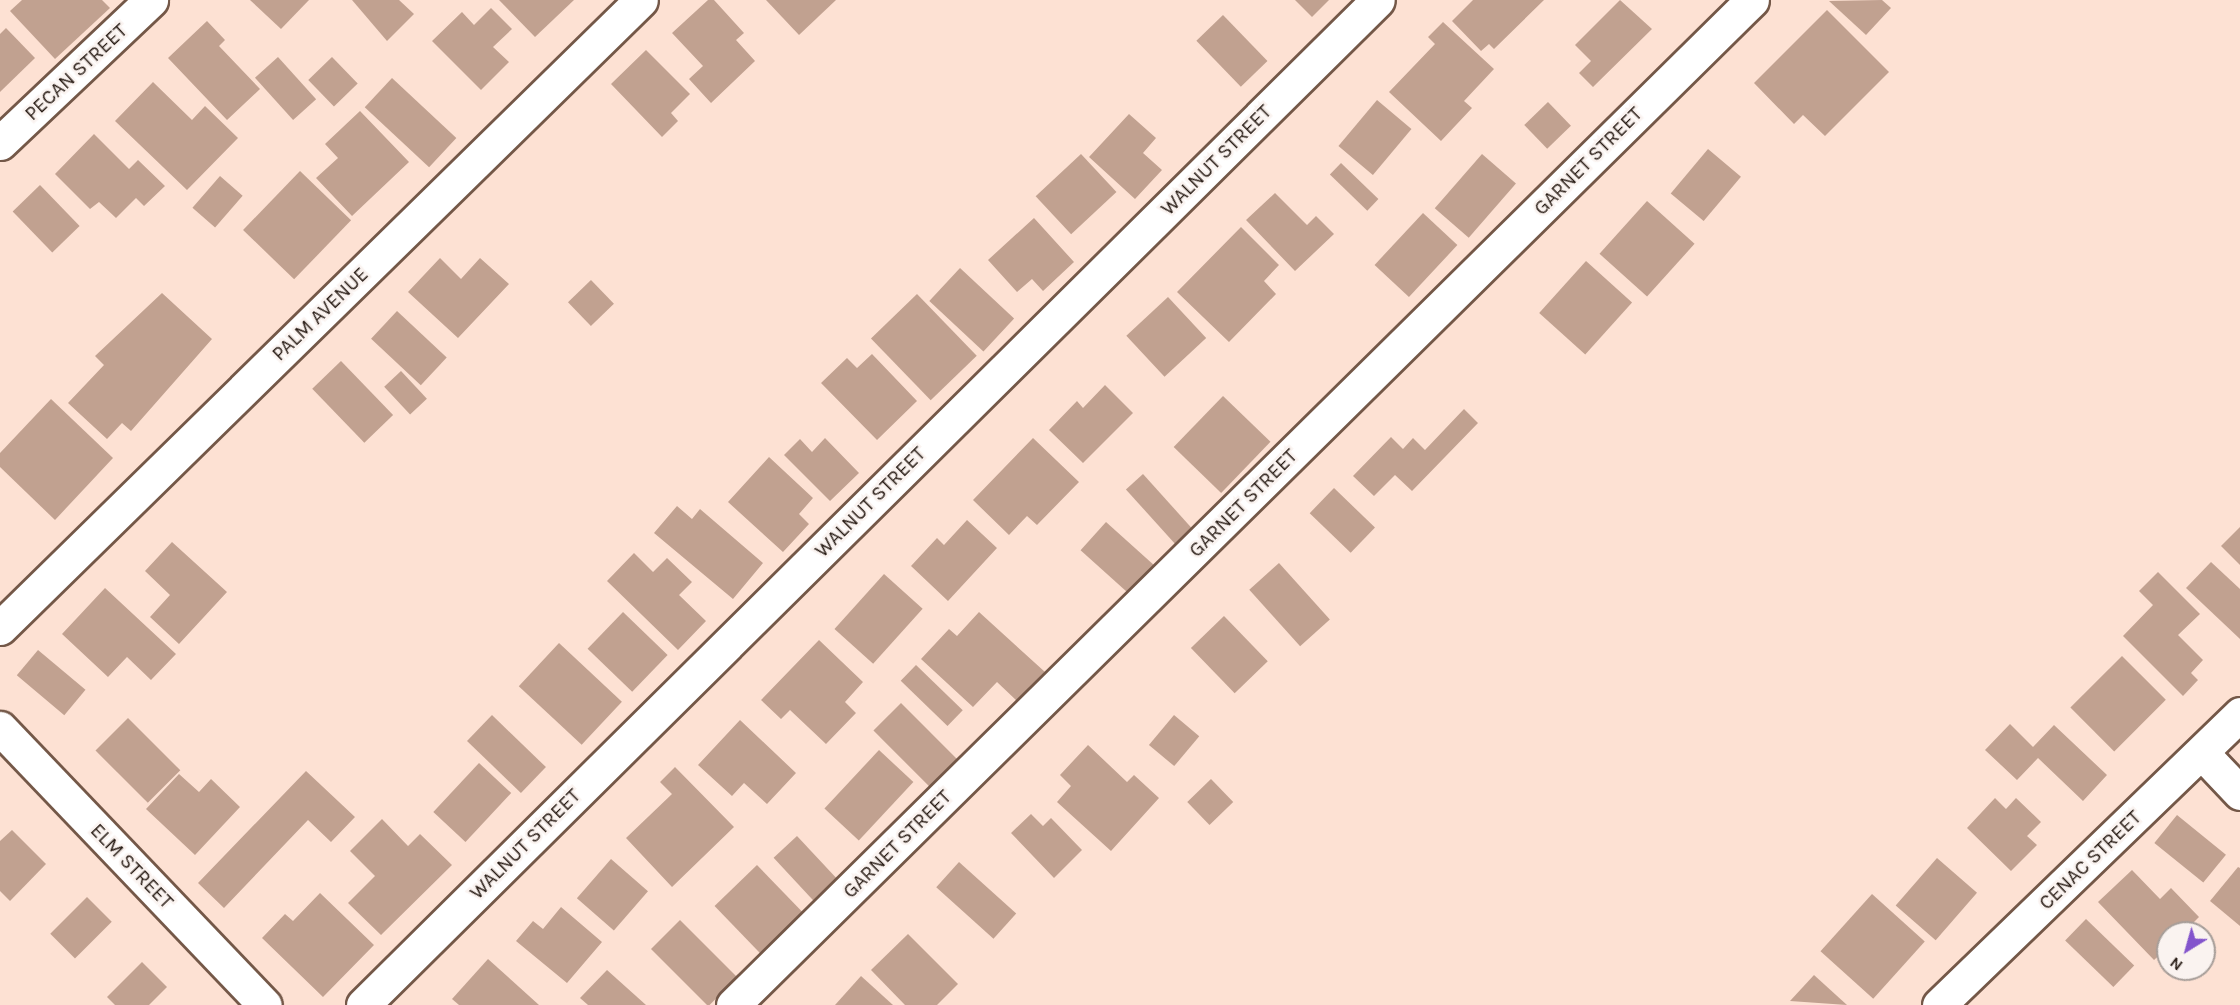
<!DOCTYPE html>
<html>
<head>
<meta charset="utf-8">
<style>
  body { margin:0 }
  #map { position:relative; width:2240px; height:1005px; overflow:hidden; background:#fde1d3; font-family:Karla,sans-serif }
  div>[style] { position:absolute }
  .building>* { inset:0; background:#c1a190; transform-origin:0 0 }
  .roads { filter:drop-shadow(2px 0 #745848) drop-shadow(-2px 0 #745848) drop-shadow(0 2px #745848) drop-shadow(0 -2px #745848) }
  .minor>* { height:33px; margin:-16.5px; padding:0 16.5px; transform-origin:16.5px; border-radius:16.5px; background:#fff }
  span { translate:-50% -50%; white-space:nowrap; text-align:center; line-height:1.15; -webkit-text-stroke:5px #faf3f0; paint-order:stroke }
  .street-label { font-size:20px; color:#281c15 }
  .north { position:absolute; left:2156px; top:921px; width:60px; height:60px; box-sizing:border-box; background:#faf3f0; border:2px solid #a69d98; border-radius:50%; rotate:217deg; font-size:16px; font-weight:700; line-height:24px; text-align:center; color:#281c15 }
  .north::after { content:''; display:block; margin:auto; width:21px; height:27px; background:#8354cc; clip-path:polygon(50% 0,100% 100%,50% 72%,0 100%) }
</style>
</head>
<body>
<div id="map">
  <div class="building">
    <div style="clip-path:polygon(22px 0,102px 0,110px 8px,55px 59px,10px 11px)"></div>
    <div style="clip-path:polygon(250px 0,309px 0,281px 29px)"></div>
    <div style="clip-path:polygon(352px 0,399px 0,414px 14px,387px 41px)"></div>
    <div style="clip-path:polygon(499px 0,574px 0,535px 37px)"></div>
    <div style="clip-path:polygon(708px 0,714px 0,744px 33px,736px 40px,755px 61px,711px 103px,689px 79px,703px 66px,672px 33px)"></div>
    <div style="clip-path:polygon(766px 0,836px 0,799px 35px)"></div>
    <div style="clip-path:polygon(1295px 0,1329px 0,1312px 17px)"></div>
    <div style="clip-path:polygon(1473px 0,1544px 0,1494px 49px,1489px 44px,1481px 51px,1452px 21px)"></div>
    <div style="clip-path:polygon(1620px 0,1652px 29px,1593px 87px,1579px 73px,1591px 61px,1575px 45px)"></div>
    <div style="clip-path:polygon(1882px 0,1891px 8px,1866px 35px,1829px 1px)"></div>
    <div style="clip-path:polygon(491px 8px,512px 29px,493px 47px,509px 62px,481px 90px,432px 41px,462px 12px,474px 25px)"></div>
    <div style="clip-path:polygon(1827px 10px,1889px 72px,1825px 136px,1803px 115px,1794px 124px,1754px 83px)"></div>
    <div style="left:1223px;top:15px;width:64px;height:37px;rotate:46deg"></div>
    <div style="clip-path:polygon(207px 21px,225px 40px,219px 46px,260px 89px,227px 120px,168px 58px)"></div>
    <div style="clip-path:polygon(1443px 22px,1494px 69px,1464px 101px,1472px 108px,1441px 141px,1389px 92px,1435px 44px,1428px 37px)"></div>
    <div style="clip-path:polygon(6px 28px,35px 58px,0 92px,0 34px)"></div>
    <div style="clip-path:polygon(646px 50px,690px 94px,671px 113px,678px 121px,662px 137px,611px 84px)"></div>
    <div style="left:278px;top:57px;width:57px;height:31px;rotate:48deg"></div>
    <div style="left:332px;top:57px;width:37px;height:33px;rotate:46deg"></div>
    <div style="left:392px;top:78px;width:88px;height:40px;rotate:43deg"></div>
    <div style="clip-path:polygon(153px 82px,192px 120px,205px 106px,238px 138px,187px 190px,115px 121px)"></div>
    <div style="left:1377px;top:100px;width:45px;height:60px;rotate:40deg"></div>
    <div style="left:1548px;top:102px;width:33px;height:33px;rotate:46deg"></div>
    <div style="clip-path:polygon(360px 111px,409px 162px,352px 216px,316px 178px,338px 158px,325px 144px)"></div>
    <div style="clip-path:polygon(1129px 114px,1156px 138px,1143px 153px,1162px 170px,1135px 199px,1089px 157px)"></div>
    <div style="clip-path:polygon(94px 134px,129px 169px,138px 160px,165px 186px,144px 206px,136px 198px,116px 218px,99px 202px,90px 209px,55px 174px)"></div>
    <div style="left:1708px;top:149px;width:43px;height:58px;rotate:40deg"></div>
    <div style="left:1081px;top:154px;width:52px;height:62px;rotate:47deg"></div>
    <div style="left:1482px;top:154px;width:45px;height:72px;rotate:41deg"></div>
    <div style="left:1341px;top:163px;width:52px;height:16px;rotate:44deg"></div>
    <div style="left:300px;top:171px;width:71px;height:82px;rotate:44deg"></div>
    <div style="left:220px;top:176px;width:30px;height:42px;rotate:41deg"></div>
    <div style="left:40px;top:185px;width:57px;height:38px;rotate:46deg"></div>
    <div style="clip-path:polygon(1275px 193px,1307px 225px,1316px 216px,1334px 234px,1295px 271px,1246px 220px)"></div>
    <div style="left:1647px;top:201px;width:64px;height:71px;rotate:42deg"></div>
    <div style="left:1423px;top:213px;width:47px;height:71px;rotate:43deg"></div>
    <div style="clip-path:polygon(1034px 218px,1074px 262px,1043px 291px,1032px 279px,1017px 292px,988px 260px)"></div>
    <div style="clip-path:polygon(1241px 227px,1279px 265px,1264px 281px,1276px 294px,1229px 342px,1177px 292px)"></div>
    <div style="clip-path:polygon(440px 258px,461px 279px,480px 258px,509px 284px,458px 338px,408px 292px)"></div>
    <div style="left:1586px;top:261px;width:62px;height:70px;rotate:42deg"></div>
    <div style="left:960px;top:268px;width:74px;height:45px;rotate:43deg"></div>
    <div style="left:591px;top:280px;width:33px;height:32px;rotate:46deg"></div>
    <div style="clip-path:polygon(162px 293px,212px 339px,131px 431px,122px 423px,107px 439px,68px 403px,104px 365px,95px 356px)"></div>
    <div style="left:917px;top:294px;width:86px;height:64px;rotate:46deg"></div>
    <div style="left:1168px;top:297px;width:56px;height:57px;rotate:47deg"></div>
    <div style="left:397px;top:311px;width:68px;height:38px;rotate:43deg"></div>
    <div style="clip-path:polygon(872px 354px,917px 401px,877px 440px,821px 383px,847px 358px,857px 368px)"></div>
    <div style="left:341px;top:361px;width:75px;height:40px;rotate:46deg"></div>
    <div style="left:401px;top:371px;width:38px;height:23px;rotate:47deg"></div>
    <div style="clip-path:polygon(1105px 385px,1133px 413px,1083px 463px,1049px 430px,1077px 401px,1083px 408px)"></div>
    <div style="left:1223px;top:396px;width:66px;height:71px;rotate:44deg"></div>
    <div style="clip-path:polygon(51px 399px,113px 458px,55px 520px,0 467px,0 453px)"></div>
    <div style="clip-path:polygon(1464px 409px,1478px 423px,1412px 491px,1395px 475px,1374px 496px,1353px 476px,1391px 437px,1403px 449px,1413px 438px,1425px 450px)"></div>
    <div style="clip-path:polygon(825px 438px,859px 473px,830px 501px,784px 455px,800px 439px,812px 452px)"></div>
    <div style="clip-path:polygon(1033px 438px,1079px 482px,1037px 525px,1027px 516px,1009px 535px,973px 500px)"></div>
    <div style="clip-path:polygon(769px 457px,813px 498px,799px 514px,809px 524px,783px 552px,728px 502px)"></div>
    <div style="left:1143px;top:474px;width:79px;height:23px;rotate:48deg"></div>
    <div style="left:1334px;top:488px;width:57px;height:35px;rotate:44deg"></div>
    <div style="clip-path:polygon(677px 506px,692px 519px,700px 509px,763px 563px,733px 599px,654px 533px)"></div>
    <div style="clip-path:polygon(967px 520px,997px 548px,948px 601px,911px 566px,937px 538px,944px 545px)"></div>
    <div style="left:1106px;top:522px;width:70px;height:38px;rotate:42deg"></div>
    <div style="clip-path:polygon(2240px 527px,2240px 565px,2221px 546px)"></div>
    <div style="clip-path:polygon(172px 542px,227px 592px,179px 644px,150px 617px,170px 595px,145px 571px)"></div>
    <div style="clip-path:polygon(634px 553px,653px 572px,667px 558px,692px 582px,679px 595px,706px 621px,678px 650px,607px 581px)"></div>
    <div style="clip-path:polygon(2211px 562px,2240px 589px,2240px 639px,2186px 588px)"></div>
    <div style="left:1279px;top:563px;width:76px;height:40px;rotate:48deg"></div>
    <div style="clip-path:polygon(2158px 572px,2200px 614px,2178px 635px,2203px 660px,2191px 673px,2198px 680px,2183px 696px,2123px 636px,2153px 605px,2139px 591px)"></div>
    <div style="left:884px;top:574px;width:52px;height:74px;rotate:42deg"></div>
    <div style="clip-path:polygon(105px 588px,176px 654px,151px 680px,127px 657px,108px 677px,62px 634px)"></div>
    <div style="left:623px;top:612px;width:62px;height:51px;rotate:44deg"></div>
    <div style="clip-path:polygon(979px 612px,1045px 672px,1017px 701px,997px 682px,973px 707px,921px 659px,949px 629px,957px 636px)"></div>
    <div style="left:1224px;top:616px;width:63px;height:46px;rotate:46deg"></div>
    <div style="clip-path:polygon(819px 640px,863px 682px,845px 702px,856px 713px,826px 744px,790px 710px,781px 719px,761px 700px)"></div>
    <div style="left:559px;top:643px;width:86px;height:59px;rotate:43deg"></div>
    <div style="left:38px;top:650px;width:62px;height:33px;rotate:40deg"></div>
    <div style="left:2122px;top:656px;width:62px;height:73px;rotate:45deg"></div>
    <div style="left:916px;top:665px;width:65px;height:22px;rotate:44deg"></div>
    <div style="left:901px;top:703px;width:83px;height:39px;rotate:45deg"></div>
    <div style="left:492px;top:715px;width:75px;height:36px;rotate:44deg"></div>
    <div style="left:1174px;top:715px;width:33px;height:39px;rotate:40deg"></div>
    <div style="left:128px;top:718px;width:74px;height:46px;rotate:45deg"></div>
    <div style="clip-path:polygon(740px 720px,796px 773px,767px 804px,744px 783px,732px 796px,698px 765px)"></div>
    <div style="clip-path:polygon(2010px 724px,2033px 747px,2054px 725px,2107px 775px,2083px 801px,2038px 758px,2017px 780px,1985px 750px)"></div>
    <div style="clip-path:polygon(1088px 745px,1127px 782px,1134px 775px,1159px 798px,1111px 851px,1057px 802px,1071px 786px,1060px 775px)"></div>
    <div style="left:879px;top:750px;width:47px;height:80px;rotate:43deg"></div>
    <div style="left:479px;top:763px;width:44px;height:67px;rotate:43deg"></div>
    <div style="clip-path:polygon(675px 767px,734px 827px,672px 887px,626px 838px,672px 794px,660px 782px)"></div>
    <div style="clip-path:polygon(306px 771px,355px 817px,331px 842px,308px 820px,224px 908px,198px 883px)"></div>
    <div style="clip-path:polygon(179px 774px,199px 792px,211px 779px,240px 807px,195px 855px,146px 809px)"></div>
    <div style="left:1211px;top:779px;width:32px;height:33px;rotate:46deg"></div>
    <div style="clip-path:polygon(1995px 798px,2006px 809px,2016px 798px,2041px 822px,2027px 836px,2037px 845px,2011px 871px,1967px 828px)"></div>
    <div style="clip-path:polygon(1031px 814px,1043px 826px,1051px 818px,1082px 850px,1054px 878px,1011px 833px)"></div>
    <div style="left:2177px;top:815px;width:63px;height:36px;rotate:39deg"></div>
    <div style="clip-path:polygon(382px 819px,408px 846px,420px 834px,452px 865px,381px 935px,348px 903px,375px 876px,350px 851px)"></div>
    <div style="clip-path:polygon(12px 830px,46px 864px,10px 901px,0 891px,0 841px)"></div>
    <div style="left:797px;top:836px;width:62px;height:32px;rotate:47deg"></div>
    <div style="left:1937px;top:858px;width:53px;height:63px;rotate:41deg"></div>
    <div style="left:611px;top:859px;width:49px;height:52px;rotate:41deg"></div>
    <div style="left:959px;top:862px;width:77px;height:34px;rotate:42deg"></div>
    <div style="left:757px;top:865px;width:73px;height:59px;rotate:46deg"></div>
    <div style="clip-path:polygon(2238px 867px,2240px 868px,2240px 926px,2210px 901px)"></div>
    <div style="clip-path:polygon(2132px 870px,2160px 899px,2171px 888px,2199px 917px,2183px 933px,2168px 933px,2168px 947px,2154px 960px,2098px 902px)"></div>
    <div style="clip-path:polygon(320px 893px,374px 945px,323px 997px,262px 938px,285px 914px,293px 921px)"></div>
    <div style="left:1872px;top:894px;width:71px;height:77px;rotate:42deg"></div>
    <div style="left:87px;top:897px;width:35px;height:52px;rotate:45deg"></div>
    <div style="clip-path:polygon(561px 907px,602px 942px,567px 983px,516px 941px,533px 921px,543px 929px)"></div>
    <div style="left:2086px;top:919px;width:67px;height:30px;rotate:44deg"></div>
    <div style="left:680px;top:920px;width:81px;height:41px;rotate:45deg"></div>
    <div style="clip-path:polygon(908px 934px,958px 984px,937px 1005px,905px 1005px,871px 970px)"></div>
    <div style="clip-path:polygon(488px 959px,539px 1005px,459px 1005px,452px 999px)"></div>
    <div style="clip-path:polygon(142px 962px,167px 987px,149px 1005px,115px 1005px,107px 997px)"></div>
    <div style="clip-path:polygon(607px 970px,646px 1005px,588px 1005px,580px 998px)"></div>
    <div style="clip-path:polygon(1814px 975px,1847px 1005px,1790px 1001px)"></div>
    <div style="clip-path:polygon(861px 976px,893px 1005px,835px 1005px)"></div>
  </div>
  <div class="roads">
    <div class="minor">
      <div style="left:0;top:143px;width:208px;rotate:-43.4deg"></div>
      <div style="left:0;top:628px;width:897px;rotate:-44.41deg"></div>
      <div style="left:0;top:728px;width:383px;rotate:46.3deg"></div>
      <div style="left:2202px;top:753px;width:55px;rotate:46.5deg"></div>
      <div style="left:363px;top:1005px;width:1428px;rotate:-44.72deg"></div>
      <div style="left:733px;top:1005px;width:1431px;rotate:-44.6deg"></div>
      <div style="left:1939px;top:1005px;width:419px;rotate:-44deg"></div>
    </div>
  </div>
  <div class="street-label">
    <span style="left:76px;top:72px;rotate:-43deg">PECAN STREET</span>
    <span style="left:1216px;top:160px;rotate:-45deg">WALNUT STREET</span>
    <span style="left:1588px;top:161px;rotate:-45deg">GARNET STREET</span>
    <span style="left:320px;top:314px;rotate:-44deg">PALM AVENUE</span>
    <span style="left:870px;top:502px;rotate:-45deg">WALNUT STREET</span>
    <span style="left:1243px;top:503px;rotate:-45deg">GARNET STREET</span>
    <span style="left:525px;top:844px;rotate:-45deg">WALNUT STREET</span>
    <span style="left:897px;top:844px;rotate:-45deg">GARNET STREET</span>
    <span style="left:2090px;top:860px;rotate:-44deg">CENAC STREET</span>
    <span style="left:132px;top:866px;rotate:46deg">ELM STREET</span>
  </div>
  <div class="north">N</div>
</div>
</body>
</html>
